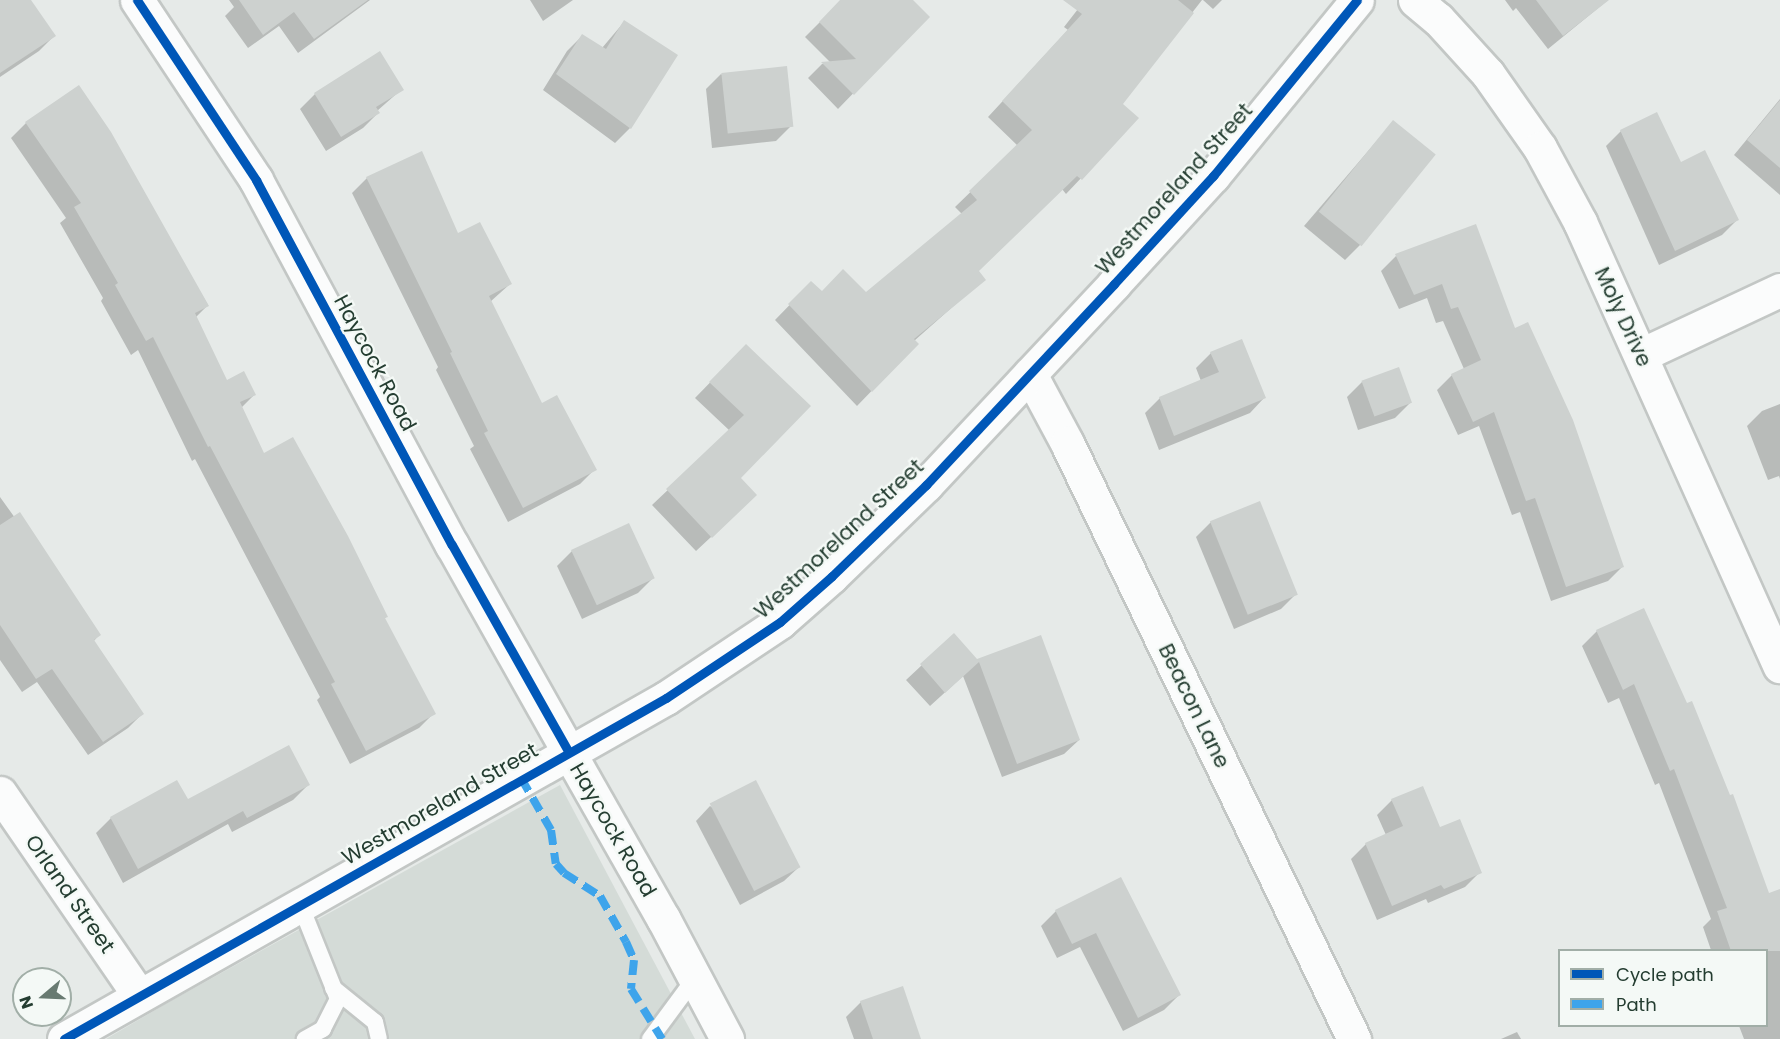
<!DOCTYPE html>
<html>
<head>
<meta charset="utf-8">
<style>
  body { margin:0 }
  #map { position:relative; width:1780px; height:1039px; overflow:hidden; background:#e6eae8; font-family:Poppins,sans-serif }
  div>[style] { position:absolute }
  .built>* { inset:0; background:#d4dbd7 }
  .shadow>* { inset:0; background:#0003 }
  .building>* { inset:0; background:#cdd1cf; transform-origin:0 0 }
  .roads { filter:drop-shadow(2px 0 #c3c7c5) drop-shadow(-2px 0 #c3c7c5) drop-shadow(0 2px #c3c7c5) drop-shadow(0 -2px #c3c7c5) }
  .lane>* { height:16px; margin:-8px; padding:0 8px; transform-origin:8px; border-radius:8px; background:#fbfcfc }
  .street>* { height:33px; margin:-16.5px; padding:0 16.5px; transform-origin:16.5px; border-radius:16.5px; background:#fbfcfc }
  .secondary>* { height:33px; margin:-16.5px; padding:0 16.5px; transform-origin:16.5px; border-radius:16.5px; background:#fbfcfc }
  .quiet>* { height:8px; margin-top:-4px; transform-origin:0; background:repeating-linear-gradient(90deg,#3ea4eb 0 15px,transparent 0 23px) }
  .cycleway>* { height:9px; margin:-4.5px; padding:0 4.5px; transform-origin:4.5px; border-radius:4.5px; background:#0057b8 }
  span { translate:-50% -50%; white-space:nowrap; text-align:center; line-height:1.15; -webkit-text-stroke:4.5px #f4f9f6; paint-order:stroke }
  .street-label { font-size:21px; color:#243d31 }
  .legend { position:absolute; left:1558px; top:949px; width:210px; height:78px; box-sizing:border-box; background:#f4f9f6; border:2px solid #a1aea7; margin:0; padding:8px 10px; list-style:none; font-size:18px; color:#243d31 }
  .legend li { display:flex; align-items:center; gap:12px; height:30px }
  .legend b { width:30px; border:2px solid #a1aea7 }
  .north { position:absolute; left:12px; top:967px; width:60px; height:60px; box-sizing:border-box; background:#f4f9f6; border:2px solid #a1aea7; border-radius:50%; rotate:251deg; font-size:16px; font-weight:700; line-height:24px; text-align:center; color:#243d31 }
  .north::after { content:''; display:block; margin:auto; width:21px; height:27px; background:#687a71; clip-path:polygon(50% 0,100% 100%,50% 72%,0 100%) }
</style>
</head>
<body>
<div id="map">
  <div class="built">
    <div style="clip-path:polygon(560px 785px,695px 1039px,106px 1039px,169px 1002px)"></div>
  </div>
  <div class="shadow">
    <div style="clip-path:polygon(0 0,30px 0,54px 36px,39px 51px,0 77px)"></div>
    <div style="clip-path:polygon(229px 0,370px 0,298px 53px,279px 26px,248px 48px,225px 16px,234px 7px)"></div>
    <div style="clip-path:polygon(530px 0,573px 0,543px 21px)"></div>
    <div style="clip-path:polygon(842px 0,910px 0,927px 17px,838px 109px,808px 78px,822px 64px,831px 63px,805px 37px)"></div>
    <div style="clip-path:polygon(1085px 0,1202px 0,1121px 104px,1137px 119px,1066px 194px,1062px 189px,977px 271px,984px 279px,914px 341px,917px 344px,857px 406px,775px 320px,811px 283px,821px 293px,866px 294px,962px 214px,955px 207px,1018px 146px,988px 117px,1068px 30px,1064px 27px)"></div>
    <div style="clip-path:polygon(1203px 0,1222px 0,1213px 9px)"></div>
    <div style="clip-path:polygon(1505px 0,1608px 0,1548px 49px,1516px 8px,1513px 11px)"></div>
    <div style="clip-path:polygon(624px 22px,630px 128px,615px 143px,543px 90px,567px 51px,582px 36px,602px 48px)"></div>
    <div style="clip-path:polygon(721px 74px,791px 126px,776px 141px,712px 148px,706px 89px)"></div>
    <div style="clip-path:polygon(78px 87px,208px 305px,196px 317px,226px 382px,254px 395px,241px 408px,264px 455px,387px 616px,384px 619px,434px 713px,419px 728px,350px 764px,317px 700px,320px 697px,195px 459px,192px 461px,138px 350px,131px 355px,101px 301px,103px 298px,60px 223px,66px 218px,11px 138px,26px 123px)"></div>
    <div style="clip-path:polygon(402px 89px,377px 111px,378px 113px,363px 128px,326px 151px,300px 109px,315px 94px)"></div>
    <div style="clip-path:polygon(1780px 99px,1780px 195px,1734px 155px)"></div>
    <div style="clip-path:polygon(1393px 122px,1360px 245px,1345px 260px,1304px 226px)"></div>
    <div style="clip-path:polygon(1621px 131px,1680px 164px,1737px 220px,1722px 235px,1659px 265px,1606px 146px)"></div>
    <div style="clip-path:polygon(367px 178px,458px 235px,510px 284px,490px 302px,541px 405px,595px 469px,580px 484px,508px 522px,470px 449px,474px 446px,436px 370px,438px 367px,352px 193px)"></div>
    <div style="clip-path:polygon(1475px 226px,1515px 330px,1623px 566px,1608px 581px,1551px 601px,1520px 512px,1512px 515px,1479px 426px,1458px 435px,1437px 390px,1452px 375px,1464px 369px,1443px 321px,1436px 323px,1427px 298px,1399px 309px,1381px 271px,1396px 256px)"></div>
    <div style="clip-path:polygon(1211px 353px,1264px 398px,1250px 413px,1159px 450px,1145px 413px,1160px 398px,1201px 381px,1196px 368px)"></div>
    <div style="clip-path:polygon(731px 361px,809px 406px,739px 478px,740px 510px,696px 551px,652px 505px,730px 431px,695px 398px)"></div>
    <div style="clip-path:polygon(1398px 369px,1410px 403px,1395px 418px,1358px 430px,1347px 397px,1362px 382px)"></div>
    <div style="clip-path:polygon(1780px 404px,1780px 479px,1779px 476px,1768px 480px,1747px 426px,1762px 411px)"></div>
    <div style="clip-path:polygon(0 497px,99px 635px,93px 642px,142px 714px,128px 728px,88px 755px,37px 682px,22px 692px,0 660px)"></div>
    <div style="clip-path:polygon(1211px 522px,1296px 594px,1281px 609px,1234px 629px,1196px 537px)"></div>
    <div style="clip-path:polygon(572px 551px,653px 578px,638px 593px,582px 619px,557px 566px)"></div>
    <div style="clip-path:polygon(1644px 610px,1768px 895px,1780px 902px,1780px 1039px,1744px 1039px,1739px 1026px,1766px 1026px,1766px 950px,1711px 950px,1703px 927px,1711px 919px,1659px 783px,1655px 785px,1619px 698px,1608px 703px,1582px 646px,1597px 631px)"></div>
    <div style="clip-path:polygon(954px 635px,977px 661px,1040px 636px,1079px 740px,1064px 754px,1002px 777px,963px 676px,930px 706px,906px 680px)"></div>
    <div style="clip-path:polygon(177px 782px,187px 801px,308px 785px,293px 800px,232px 832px,228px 824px,123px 883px,96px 833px,111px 818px)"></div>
    <div style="clip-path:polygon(1392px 800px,1440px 829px,1480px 872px,1465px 887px,1428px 903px,1426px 899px,1377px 920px,1351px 859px,1366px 844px,1386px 835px,1377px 815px)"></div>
    <div style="clip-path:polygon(710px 806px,799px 867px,784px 881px,740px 905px,696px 821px)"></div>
    <div style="clip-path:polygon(1121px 879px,1179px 995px,1164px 1010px,1123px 1031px,1080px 947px,1057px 958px,1041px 926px,1056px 911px)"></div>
    <div style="clip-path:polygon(861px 1002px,919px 1039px,854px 1039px,846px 1017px)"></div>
    <div style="clip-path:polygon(1517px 1032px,1521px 1039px,1501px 1039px)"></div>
  </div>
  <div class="building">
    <div style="clip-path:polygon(0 0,31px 0,56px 36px,0 73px)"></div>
    <div style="clip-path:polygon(239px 0,368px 0,314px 39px,294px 12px,263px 35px)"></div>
    <div style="clip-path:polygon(840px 0,913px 0,930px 17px,854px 95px,821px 62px,856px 59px,819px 22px)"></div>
    <div style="clip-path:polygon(1063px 0,1178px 0,1194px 13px,1123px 104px,1139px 118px,1082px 180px,1077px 176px,979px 271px,986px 280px,914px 339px,919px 344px,872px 392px,788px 304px,811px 281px,822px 291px,843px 269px,866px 292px,977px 200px,969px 191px,1032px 130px,1002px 101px,1082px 14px)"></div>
    <div style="clip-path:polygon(1536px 0,1609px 0,1563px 36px)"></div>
    <div style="clip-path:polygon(624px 20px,678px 55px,631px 129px,556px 74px,582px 34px,606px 49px)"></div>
    <div style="clip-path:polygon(380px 51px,404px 90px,376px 107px,380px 113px,341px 137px,314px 93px)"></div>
    <div style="left:787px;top:66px;width:61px;height:66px;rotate:84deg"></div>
    <div style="clip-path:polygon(79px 85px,111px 132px,209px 306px,195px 313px,227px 380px,244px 371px,256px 395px,240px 402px,264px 453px,293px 437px,348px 536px,388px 617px,385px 618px,436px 714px,366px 751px,331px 684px,335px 682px,210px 446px,208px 447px,153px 337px,146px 341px,115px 285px,118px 283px,74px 207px,81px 203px,25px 122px)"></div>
    <div style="clip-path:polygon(1780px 100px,1780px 168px,1747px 140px)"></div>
    <div style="clip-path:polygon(1657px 112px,1681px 162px,1705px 150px,1739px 220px,1675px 251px,1620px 130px)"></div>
    <div style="left:1393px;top:120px;width:55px;height:118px;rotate:39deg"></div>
    <div style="clip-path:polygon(422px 151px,458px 233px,480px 222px,512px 284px,489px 296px,542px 403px,557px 395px,597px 470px,523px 508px,484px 433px,488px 431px,450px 353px,452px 352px,366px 177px)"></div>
    <div style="clip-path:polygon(1476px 224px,1515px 328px,1528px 322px,1573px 420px,1624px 567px,1566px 587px,1535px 498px,1526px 501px,1494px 412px,1473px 422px,1451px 374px,1481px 360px,1458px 307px,1451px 309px,1442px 284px,1414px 295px,1395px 254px)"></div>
    <div style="clip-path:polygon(1242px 339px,1266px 398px,1174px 436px,1159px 397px,1219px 372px,1210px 352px)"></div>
    <div style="clip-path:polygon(746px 344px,811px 406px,741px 478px,757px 495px,712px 538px,666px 489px,744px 415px,709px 382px)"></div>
    <div style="left:1399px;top:367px;width:38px;height:40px;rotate:70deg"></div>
    <div style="left:1260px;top:501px;width:101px;height:54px;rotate:68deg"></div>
    <div style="clip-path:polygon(20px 512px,101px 635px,94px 640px,144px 714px,103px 742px,52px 669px,36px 679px,0 625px,0 525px)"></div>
    <div style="left:629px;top:523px;width:61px;height:64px;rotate:65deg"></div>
    <div style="clip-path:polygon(1644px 608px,1687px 703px,1692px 701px,1730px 795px,1733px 794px,1769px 893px,1780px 889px,1780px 951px,1731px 951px,1717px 911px,1727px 908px,1674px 769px,1670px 771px,1634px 684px,1623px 690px,1596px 630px)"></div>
    <div style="clip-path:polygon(954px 633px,977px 659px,1041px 635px,1080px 740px,1017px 764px,979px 662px,945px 693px,920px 664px)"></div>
    <div style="clip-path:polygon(289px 745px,310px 785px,247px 818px,243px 811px,138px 869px,110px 817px,177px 780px,188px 799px)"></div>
    <div style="left:756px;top:780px;width:98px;height:52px;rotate:63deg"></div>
    <div style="clip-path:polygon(1423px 786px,1440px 827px,1460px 819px,1482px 873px,1444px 889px,1441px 885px,1392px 906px,1365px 843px,1403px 826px,1391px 799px)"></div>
    <div style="clip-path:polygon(1121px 877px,1181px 995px,1138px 1018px,1096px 933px,1072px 944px,1055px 910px)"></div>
    <div style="clip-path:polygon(903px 986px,921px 1039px,873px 1039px,860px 1001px)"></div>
  </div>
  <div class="roads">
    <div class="lane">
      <div style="left:300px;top:904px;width:102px;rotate:68.2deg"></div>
      <div style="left:338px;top:999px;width:34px;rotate:117deg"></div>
      <div style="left:323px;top:1029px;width:21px;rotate:151deg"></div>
      <div style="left:333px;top:988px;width:54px;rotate:39deg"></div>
      <div style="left:375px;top:1022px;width:17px;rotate:77deg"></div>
      <div style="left:650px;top:1039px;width:76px;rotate:-53.6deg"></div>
    </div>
    <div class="street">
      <div style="left:137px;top:0;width:216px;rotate:56.5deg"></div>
      <div style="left:256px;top:180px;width:414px;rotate:61.8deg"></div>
      <div style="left:452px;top:545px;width:236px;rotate:60.6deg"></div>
      <div style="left:1415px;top:0;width:30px;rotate:40deg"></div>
      <div style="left:1438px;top:19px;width:74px;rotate:47.7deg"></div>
      <div style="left:1488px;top:74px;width:90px;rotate:54.9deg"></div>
      <div style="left:1540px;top:148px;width:84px;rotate:61.6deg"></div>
      <div style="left:1580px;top:222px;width:487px;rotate:65.8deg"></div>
      <div style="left:1641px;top:355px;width:153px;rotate:-25.1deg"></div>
      <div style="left:1030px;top:374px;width:78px;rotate:61.8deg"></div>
      <div style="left:1067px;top:443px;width:662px;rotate:64.29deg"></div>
      <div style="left:0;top:793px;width:245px;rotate:55.5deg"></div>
    </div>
    <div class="secondary">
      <div style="left:568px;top:751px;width:192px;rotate:60.4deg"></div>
      <div style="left:663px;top:918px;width:137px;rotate:62.1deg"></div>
      <div style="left:64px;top:1039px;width:692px;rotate:-29.53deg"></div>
      <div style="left:666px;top:698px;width:137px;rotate:-33.7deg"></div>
      <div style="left:780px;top:622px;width:69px;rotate:-41.5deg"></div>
      <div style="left:832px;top:576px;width:131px;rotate:-44.1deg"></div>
      <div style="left:926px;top:485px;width:275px;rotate:-46.9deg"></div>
      <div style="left:1114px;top:284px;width:147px;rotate:-47.5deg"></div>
      <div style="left:1213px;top:176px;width:227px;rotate:-50.7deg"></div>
    </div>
  </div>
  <div class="quiet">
    <div style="left:521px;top:778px;width:60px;rotate:60deg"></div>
    <div style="left:551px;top:830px;width:34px;rotate:82deg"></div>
    <div style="left:556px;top:864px;width:12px;rotate:48deg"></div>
    <div style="left:564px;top:873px;width:43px;rotate:32.6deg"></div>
    <div style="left:600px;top:896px;width:53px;rotate:60.5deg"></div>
    <div style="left:626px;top:942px;width:20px;rotate:66deg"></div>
    <div style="left:634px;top:960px;width:29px;rotate:96deg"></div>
    <div style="left:631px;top:989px;width:59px;rotate:58.2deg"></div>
  </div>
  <div class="cycleway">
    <div style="left:137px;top:0;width:216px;rotate:56.5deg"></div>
    <div style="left:256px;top:180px;width:414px;rotate:61.8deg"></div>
    <div style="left:452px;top:545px;width:236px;rotate:60.6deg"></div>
    <div style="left:64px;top:1039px;width:692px;rotate:-29.53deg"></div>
    <div style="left:666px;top:698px;width:137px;rotate:-33.7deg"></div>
    <div style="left:780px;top:622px;width:69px;rotate:-41.5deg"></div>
    <div style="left:832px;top:576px;width:131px;rotate:-44.1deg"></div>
    <div style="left:926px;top:485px;width:275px;rotate:-46.9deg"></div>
    <div style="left:1114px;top:284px;width:147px;rotate:-47.5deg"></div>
    <div style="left:1213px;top:176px;width:227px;rotate:-50.7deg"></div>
  </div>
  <div class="street-label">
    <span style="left:1174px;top:189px;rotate:-48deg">Westmoreland Street</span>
    <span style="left:1623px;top:317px;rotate:65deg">Moly Drive</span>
    <span style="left:375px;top:363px;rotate:62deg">Haycock Road</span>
    <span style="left:839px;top:539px;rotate:-43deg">Westmoreland Street</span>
    <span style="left:1194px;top:706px;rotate:64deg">Beacon Lane</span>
    <span style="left:440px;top:804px;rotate:-30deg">Westmoreland Street</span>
    <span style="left:613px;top:830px;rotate:60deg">Haycock Road</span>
    <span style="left:70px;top:894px;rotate:55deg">Orland Street</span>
  </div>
  <ul class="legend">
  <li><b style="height:8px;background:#0057b8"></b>Cycle path</li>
  <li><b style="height:8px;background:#3ea4eb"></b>Path</li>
  </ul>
  <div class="north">N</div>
</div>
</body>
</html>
